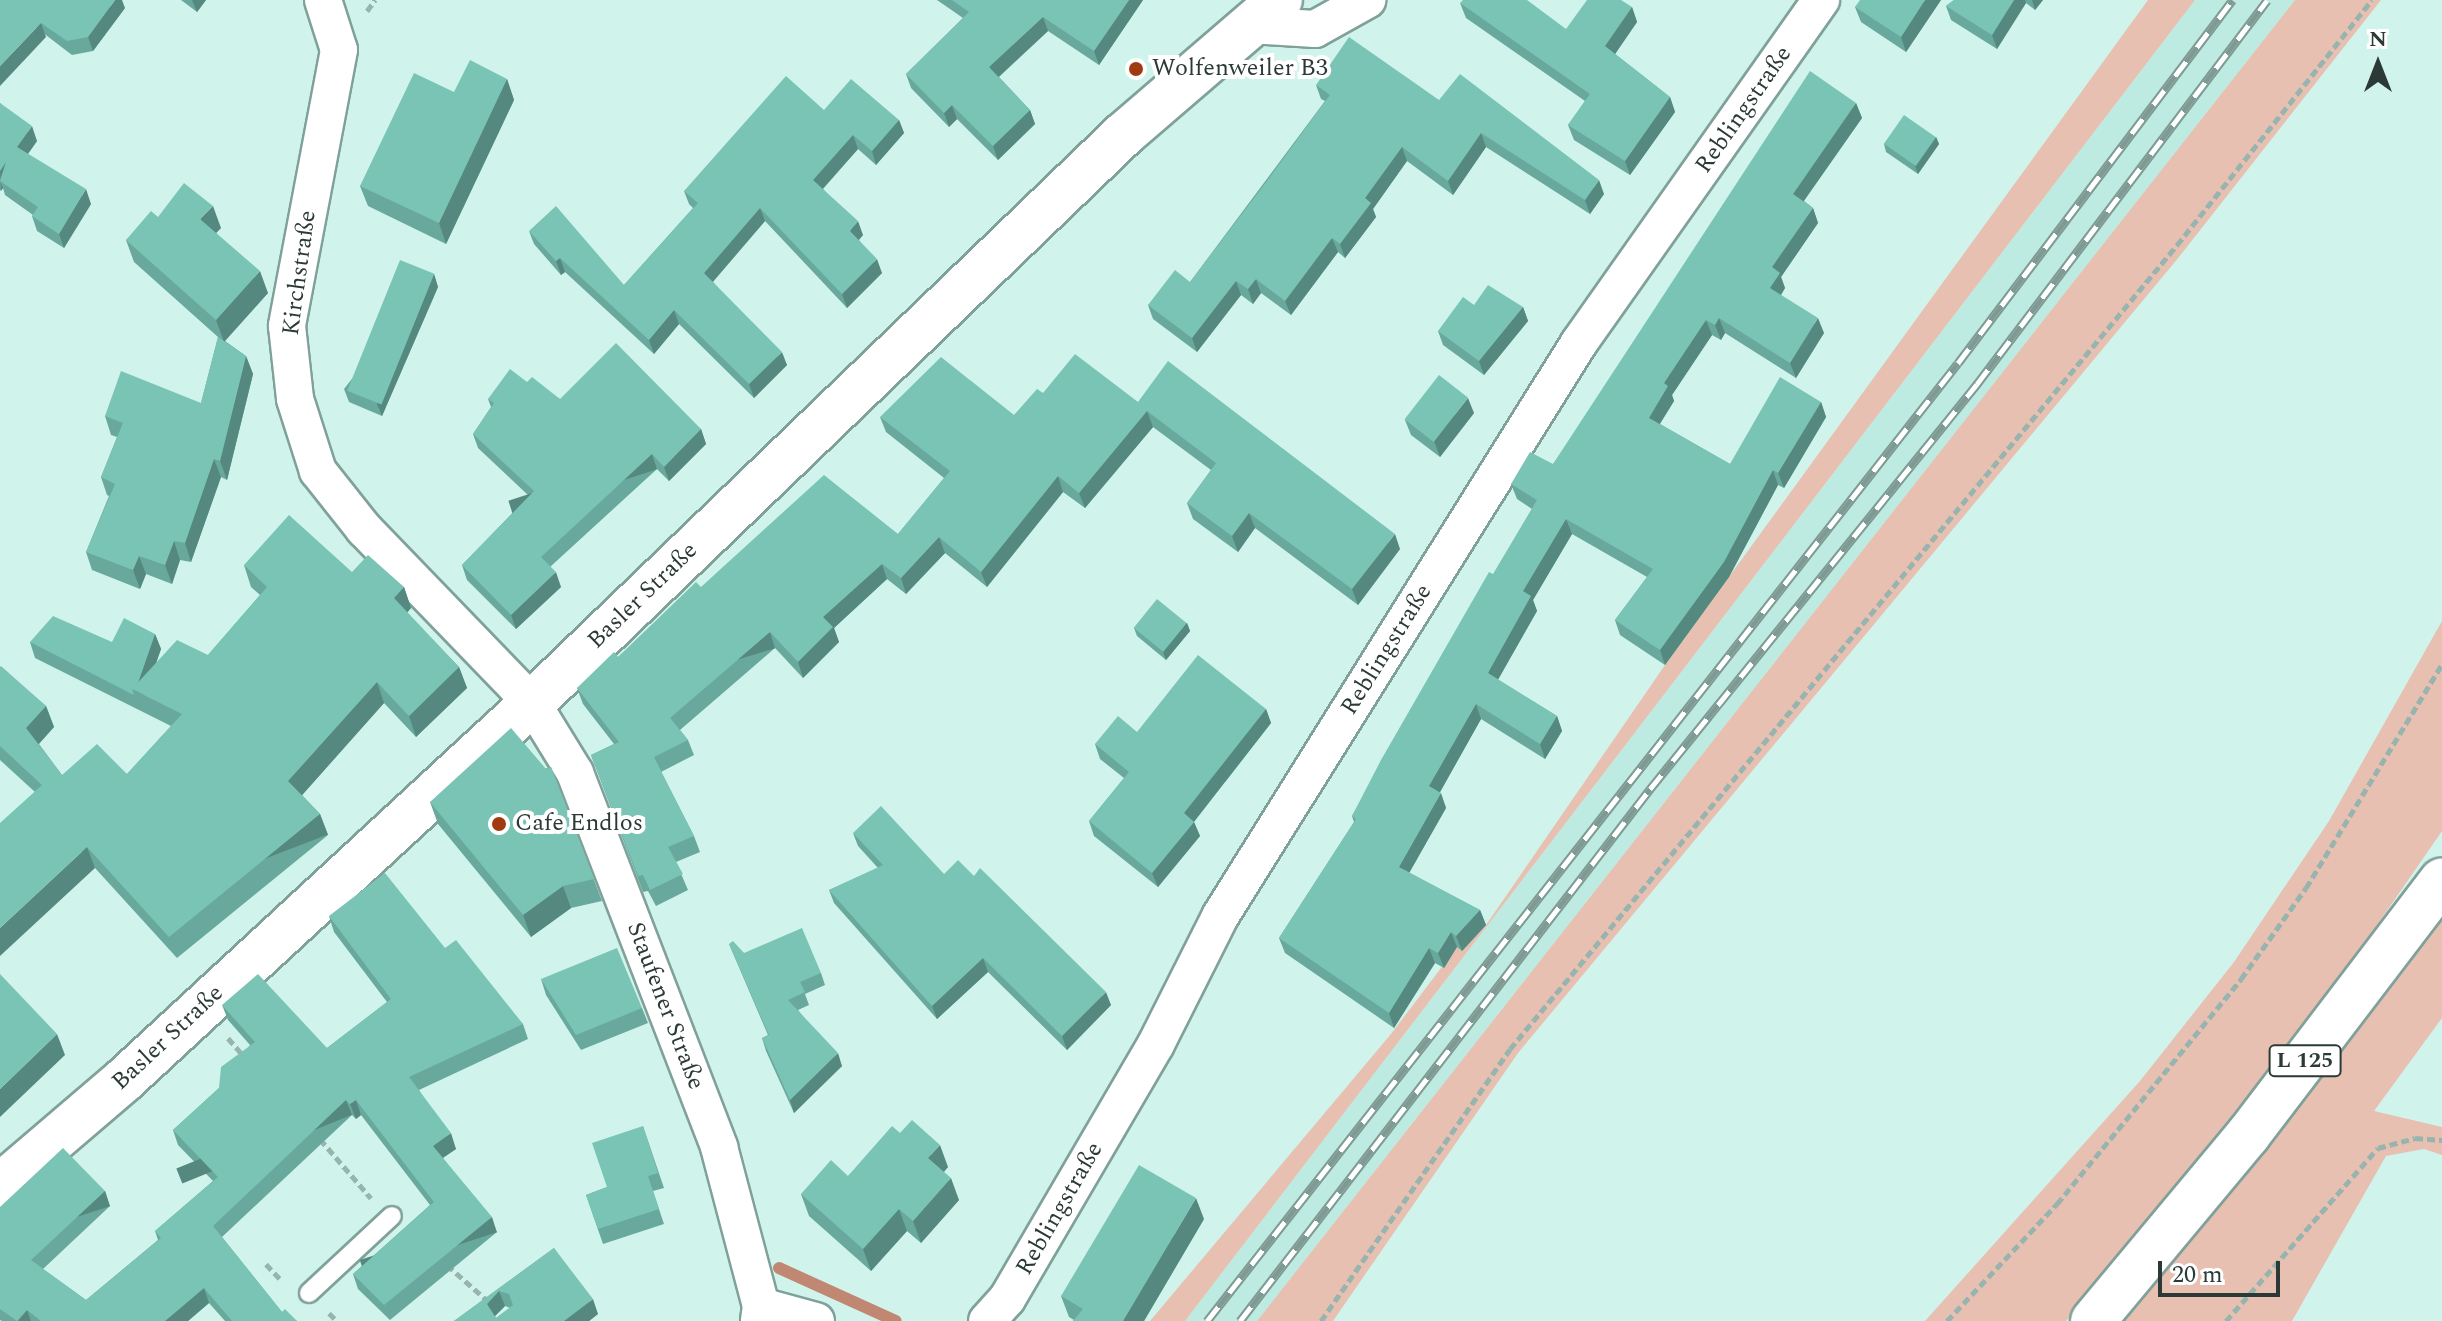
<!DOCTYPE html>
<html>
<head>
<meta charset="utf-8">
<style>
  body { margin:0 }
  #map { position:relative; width:2442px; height:1321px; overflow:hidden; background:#d0f4ec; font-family:Spectral,serif }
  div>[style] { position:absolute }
  .built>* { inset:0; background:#bdeae1 }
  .green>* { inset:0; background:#e7c0b2 }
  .stream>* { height:12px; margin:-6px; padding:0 6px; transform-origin:6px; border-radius:6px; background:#c08773 }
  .path>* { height:5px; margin-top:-2.5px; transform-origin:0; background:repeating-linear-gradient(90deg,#97b4ae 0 8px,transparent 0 12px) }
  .roads { filter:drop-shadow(2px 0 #80a19a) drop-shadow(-2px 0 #80a19a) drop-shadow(0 2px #80a19a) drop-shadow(0 -2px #80a19a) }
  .service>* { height:18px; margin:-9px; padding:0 9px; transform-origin:9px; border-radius:9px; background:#fff }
  .minor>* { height:36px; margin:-18px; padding:0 18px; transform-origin:18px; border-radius:18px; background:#fff }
  .secondary>* { height:44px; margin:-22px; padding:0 22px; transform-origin:22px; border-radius:22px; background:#fff }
  .primary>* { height:44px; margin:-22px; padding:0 22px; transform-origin:22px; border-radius:22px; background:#fff }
  .rail>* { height:9px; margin-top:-4.5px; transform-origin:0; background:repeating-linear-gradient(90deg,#fff 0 18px,#7f9993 0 36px); box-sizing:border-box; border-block:2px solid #7f9993 }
  .wall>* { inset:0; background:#69a99d }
  .shaded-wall>* { inset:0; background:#55897f; transform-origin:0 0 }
  .building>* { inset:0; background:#7ac4b6; transform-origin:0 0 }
  .dots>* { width:22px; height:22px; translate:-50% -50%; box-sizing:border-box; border:4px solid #fff; border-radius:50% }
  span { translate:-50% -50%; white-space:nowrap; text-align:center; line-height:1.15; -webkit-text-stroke:8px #fff; paint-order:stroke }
  .shield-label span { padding:2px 6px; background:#fff; border:2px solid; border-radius:6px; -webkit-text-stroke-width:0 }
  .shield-label { font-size:22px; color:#2c3a37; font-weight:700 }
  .poi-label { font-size:24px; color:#2c3a37 }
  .left { translate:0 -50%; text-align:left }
  .street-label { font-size:24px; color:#2c3a37 }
  .north { position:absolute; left:2338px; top:24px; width:80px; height:80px; -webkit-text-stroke:6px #fff; paint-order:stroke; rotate:0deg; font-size:22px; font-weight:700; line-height:32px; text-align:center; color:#2c3a37 }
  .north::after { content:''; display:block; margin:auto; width:28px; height:36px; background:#2c3a37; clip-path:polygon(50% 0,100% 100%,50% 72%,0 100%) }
  .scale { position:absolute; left:2158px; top:1261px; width:122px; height:36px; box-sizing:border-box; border:4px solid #2c3a37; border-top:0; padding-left:10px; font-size:24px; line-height:28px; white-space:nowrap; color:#2c3a37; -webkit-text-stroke:6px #fff; paint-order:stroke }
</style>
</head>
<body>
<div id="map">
  <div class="built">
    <div style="clip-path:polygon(2195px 0,2295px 0,1257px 1321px,1185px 1321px)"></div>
  </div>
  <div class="green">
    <div style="clip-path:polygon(2148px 0,2195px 0,1185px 1321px,1150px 1321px,1391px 1034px,1457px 947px,1462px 950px,1486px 925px,1665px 665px)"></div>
    <div style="clip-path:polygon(2295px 0,2381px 0,2179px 257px,1518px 1053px,1333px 1321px,1257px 1321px)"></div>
    <div style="clip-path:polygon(2442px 621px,2442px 831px,2317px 1012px,2066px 1321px,1925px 1321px,2140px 1081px,2234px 962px,2329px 821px)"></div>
    <div style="clip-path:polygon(2442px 912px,2442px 1018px,2374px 1111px,2442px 1127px,2442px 1155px,2424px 1149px,2386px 1156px,2292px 1321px,2116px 1321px)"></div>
  </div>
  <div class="stream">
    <div style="left:779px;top:1268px;width:128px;rotate:24.4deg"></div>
  </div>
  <div class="path">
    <div style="left:367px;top:11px;width:14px;rotate:-54deg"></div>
    <div style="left:228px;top:1038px;width:23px;rotate:49deg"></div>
    <div style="left:320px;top:1139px;width:78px;rotate:49.2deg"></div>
    <div style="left:266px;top:1264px;width:23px;rotate:47deg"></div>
    <div style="left:447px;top:1265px;width:55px;rotate:41.3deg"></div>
    <div style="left:329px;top:1313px;width:11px;rotate:45deg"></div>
    <div style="left:1321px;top:1321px;width:331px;rotate:-55.2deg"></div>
    <div style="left:1510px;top:1049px;width:1045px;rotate:-50.32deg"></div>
    <div style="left:2177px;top:245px;width:313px;rotate:-51.5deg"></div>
    <div style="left:1947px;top:1321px;width:161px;rotate:-46.8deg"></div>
    <div style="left:2057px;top:1204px;width:291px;rotate:-50.7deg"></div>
    <div style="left:2241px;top:979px;width:112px;rotate:-54.5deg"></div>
    <div style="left:2306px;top:888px;width:262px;rotate:-58.7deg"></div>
    <div style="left:2226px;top:1321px;width:230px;rotate:-48.7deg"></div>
    <div style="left:2378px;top:1148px;width:38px;rotate:-15deg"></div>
    <div style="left:2415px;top:1138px;width:27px;rotate:4deg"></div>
  </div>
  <div class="roads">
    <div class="service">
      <div style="left:309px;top:1293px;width:113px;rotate:-42.9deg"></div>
    </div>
    <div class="minor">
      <div style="left:323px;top:0;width:52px;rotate:72.3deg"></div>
      <div style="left:339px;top:50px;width:281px;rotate:100.7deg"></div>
      <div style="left:287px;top:326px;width:73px;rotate:83.7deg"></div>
      <div style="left:295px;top:399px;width:76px;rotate:72.3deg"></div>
      <div style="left:318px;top:471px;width:74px;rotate:51.6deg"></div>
      <div style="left:364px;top:529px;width:242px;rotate:46deg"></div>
      <div style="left:532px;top:703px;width:82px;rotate:58.4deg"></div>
      <div style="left:575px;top:773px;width:401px;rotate:68.9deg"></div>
      <div style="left:719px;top:1147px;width:164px;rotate:75.2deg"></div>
      <div style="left:761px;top:1306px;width:15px;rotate:98deg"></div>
      <div style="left:1250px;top:25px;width:65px;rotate:3.5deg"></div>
      <div style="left:1315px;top:29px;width:60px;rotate:-29.1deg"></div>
      <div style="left:761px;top:1306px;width:57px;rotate:15.3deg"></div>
      <div style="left:987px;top:1321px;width:30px;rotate:-48deg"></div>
      <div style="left:1007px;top:1299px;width:295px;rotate:-59.7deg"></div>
      <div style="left:1156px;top:1044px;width:144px;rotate:-63.3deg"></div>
      <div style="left:1221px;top:915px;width:675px;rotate:-57.96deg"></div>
      <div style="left:1579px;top:343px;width:420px;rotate:-54.8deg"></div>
    </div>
    <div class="secondary">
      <div style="left:0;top:1186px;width:163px;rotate:-40.5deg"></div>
      <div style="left:124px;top:1080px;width:556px;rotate:-42.74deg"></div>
      <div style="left:532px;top:703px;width:820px;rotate:-43.86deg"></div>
      <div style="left:1123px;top:135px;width:207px;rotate:-40.7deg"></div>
    </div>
    <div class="primary">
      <div style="left:2093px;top:1321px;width:242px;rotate:-50.2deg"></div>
      <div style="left:2248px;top:1135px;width:320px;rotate:-52.7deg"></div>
    </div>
  </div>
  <div class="rail">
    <div style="left:1207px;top:1321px;width:1217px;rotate:-51.91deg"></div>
    <div style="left:1958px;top:363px;width:455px;rotate:-52.9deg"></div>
    <div style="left:1240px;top:1321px;width:672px;rotate:-52.38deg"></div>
    <div style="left:1650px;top:789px;width:521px;rotate:-51.08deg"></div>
    <div style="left:1977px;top:384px;width:481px;rotate:-52.9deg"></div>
  </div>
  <div class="wall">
    <div style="clip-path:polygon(0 0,125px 8px,93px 51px,72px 55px)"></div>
    <div style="clip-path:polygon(181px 0,206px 0,197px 12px)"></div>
    <div style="clip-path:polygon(937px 0,1143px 0,1099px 65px,1048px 31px,999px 77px,1030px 110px,1035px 124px,998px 160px,957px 119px,949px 127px,911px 88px,906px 74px,963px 18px)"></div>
    <div style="clip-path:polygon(1941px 0,1906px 52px,1861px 22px,1855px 7px)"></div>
    <div style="clip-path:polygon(1954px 0,2043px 0,2035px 10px,2026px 3px,1997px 49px,1951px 20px,1946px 6px)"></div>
    <div style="clip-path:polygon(1460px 3px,1566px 29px,1632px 7px,1637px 22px,1615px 54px,1670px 97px,1675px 112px,1630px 175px,1574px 140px,1568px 125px,1585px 101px,1466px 18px)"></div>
    <div style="clip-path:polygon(507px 79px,514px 100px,446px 244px,368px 206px,360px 186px,454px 92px)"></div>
    <div style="clip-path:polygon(1316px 85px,1439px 100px,1604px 194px,1590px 214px,1486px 147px,1453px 195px,1407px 161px,1373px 209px,1376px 217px,1345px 258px,1338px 252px,1291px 315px,1261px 293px,1253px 304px,1241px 295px,1197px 352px,1153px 319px,1148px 305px,1190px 282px,1325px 101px,1321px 99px)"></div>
    <div style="clip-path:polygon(0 103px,37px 141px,28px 154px,91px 204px,64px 248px,37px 231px,32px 216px,33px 215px,5px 195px,3px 188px,0 191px)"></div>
    <div style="clip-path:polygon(1856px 103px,1862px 118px,1804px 201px,1813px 208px,1818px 223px,1781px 277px,1785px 288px,1781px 295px,1824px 333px,1796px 378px,1725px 333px,1721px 340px,1712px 335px,1672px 395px,1674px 401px,1660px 424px,1730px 464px,1821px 402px,1826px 417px,1784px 488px,1778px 485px,1729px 577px,1665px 665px,1620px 635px,1615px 620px,1647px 577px,1572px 534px,1533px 600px,1537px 611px,1498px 680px,1557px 716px,1562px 731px,1545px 759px,1481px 719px,1440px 792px,1446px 808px,1409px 873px,1480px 910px,1486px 925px,1462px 951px,1457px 947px,1444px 968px,1435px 963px,1394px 1028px,1285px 953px,1279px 938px,1354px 822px,1352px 816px,1532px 509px,1517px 499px,1511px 484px,1553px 464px)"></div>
    <div style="clip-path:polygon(824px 110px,899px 120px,904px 133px,876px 165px,858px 149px,823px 189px,863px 235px,859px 240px,882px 273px,847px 308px,765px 221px,713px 282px,787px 365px,754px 398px,679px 324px,654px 354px,565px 272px,561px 275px,534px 244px,529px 231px,624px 285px,693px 208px,689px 204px,684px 191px)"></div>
    <div style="clip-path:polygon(1936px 137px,1939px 144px,1918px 174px,1886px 152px,1884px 144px)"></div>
    <div style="clip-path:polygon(158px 217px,221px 228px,216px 233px,268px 293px,225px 341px,246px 356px,253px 374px,227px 480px,221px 477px,191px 562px,180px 560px,172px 584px,146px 574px,140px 589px,92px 570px,86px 552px,109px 496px,107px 495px,101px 477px,117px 437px,111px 435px,105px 416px,201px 403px,218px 337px,134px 262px,126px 240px)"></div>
    <div style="clip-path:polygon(434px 274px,438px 287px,382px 416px,349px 402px,344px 389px)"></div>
    <div style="clip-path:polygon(1523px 307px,1528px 321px,1484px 375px,1443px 345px,1438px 331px)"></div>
    <div style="clip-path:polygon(527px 382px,560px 399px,701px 429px,706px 444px,669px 481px,657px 469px,550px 567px,561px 587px,516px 629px,467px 580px,462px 565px,529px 496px,478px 448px,473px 434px,491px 407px,488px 399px)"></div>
    <div style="clip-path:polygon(1043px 393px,1138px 402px,1400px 549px,1358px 605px,1255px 528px,1238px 552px,1193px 519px,1187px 503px,1211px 470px,1153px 427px,1085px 508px,1063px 492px,987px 587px,945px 553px,906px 594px,887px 579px,834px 628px,839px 642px,803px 678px,775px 648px,680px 730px,688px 740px,694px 755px,661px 772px,694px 836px,700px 852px,676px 862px,688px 890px,656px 906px,648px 891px,643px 892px,591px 755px,614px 744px,583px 704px,577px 688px,618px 657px,701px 587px,898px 534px,944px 478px,886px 432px,880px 417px,1014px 415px)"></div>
    <div style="clip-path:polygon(1474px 413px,1440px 457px,1411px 435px,1405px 420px)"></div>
    <div style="clip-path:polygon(244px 565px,352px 572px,404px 587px,411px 608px,407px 613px,459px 667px,467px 688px,416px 737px,384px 703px,302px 795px,320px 814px,328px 835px,177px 958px,95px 868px,35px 792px,0 760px,0 667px,46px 706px,54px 727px,39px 744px,62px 775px,127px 774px,171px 726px,35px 658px,30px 642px,112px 642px,155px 634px,161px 649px,156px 663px,208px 655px,260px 595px,251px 587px)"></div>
    <div style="clip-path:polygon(1187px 623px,1190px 631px,1166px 660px,1137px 636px,1134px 628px)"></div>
    <div style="clip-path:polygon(1266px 709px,1271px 723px,1194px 822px,1200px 836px,1158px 887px,1094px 836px,1089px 821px,1124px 778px,1100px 759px,1095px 744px,1137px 732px)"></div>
    <div style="clip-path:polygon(551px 767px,602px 901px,571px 908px,531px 937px,438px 824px,430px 802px)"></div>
    <div style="clip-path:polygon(853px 833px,944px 874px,974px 876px,1111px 1005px,1067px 1050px,988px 972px,937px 1019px,834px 903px,829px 890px,878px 868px,858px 846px)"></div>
    <div style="clip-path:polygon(329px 916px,445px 948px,523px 1024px,528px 1039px,419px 1090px,456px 1149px,443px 1158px,497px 1232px,390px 1320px,358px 1289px,353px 1274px,430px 1205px,361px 1115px,356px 1119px,352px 1115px,222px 1237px,282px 1312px,297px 1321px,225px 1321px,209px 1303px,188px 1321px,2px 1321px,0 1320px,0 1207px,105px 1191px,110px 1206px,43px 1269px,86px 1300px,158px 1240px,155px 1231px,213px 1181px,178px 1145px,173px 1130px,219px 1088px,250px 1045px,228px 1020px,222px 1005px,327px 1048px,387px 1002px,334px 932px)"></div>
    <div style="clip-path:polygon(729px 944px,744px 953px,821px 973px,825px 985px,805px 994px,809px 1005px,798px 1010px,842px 1066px,794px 1113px,766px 1051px,762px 1038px,768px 1035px)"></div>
    <div style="clip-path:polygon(541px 979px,642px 1008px,648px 1023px,581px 1050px,546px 995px)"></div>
    <div style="clip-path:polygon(643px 1126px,664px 1188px,653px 1191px,664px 1224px,603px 1244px,586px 1195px,607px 1187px)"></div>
    <div style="clip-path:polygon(900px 1133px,948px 1167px,944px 1172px,959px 1200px,921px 1243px,907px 1231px,871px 1271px,809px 1216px,801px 1194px,848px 1176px)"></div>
    <div style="clip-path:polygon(1204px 1219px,1144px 1321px,1073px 1321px,1074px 1320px,1069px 1317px,1061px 1296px)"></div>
    <div style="clip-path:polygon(evenodd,554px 1248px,598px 1314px,589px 1321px,454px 1321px,554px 1248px,505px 1306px,510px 1308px,496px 1318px,495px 1316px,505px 1306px)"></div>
  </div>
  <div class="shaded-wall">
    <div style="clip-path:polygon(115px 0,122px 0,125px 8px,93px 51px,88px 37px)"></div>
    <div style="clip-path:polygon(192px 0,206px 0,197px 12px)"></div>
    <div style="clip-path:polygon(1129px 0,1143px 0,1099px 65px,1094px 51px)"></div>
    <div style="clip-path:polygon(1925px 0,1941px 0,1906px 52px,1901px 37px)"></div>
    <div style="clip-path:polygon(2014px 0,2025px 0,2026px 3px,1997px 49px,1992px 35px)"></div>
    <div style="clip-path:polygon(2032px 0,2043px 0,2035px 10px)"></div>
    <div style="clip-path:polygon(1632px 7px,1637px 22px,1611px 60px,1605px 46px)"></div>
    <div style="clip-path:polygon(1043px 17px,1048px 31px,994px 81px,989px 67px)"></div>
    <div style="clip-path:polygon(41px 23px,46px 37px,0 86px,0 66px)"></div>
    <div style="clip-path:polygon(507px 79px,514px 100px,446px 244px,439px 223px)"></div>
    <div style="clip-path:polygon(1670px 97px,1675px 112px,1630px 175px,1625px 161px)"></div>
    <div style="clip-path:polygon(1856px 103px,1862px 118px,1798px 209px,1793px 194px)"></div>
    <div style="clip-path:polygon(952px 105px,957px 119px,949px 127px,944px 113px)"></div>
    <div style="clip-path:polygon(1030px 110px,1035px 124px,998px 160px,993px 146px)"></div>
    <div style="clip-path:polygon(899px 120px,904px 133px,876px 165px,872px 151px)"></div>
    <div style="clip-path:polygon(32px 126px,37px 141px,22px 162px,17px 147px)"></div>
    <div style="clip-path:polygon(1481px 133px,1486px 147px,1453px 195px,1448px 181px)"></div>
    <div style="clip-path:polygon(853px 135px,858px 149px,818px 194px,813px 180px)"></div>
    <div style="clip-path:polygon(1936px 137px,1939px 144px,1918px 174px,1915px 166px)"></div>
    <div style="clip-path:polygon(1402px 147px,1407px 161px,1373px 209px,1376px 217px,1345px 258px,1340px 244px,1365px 198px)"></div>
    <div style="clip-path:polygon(6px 162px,0 181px,3px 188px,1px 191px,0 171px)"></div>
    <div style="clip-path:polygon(1599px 180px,1604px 194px,1590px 214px,1585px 200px)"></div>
    <div style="clip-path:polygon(86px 189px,91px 204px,64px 248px,59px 234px)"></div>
    <div style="clip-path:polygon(213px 206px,221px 228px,208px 241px,200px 219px)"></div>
    <div style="clip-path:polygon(760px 208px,765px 221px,709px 286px,704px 273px)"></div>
    <div style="clip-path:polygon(1813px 208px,1818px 223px,1781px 277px,1785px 288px,1776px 303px,1770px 288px,1772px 267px)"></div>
    <div style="clip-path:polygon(858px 221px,863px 235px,855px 244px,850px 231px)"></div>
    <div style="clip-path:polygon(1332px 238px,1338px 252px,1291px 315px,1285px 301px)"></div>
    <div style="clip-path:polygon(560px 258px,565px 272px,561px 275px,556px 261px)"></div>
    <div style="clip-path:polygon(877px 259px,882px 273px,847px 308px,842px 294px)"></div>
    <div style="clip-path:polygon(260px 271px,268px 293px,224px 342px,216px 320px)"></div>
    <div style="clip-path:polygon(434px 274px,438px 287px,382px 416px,377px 404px)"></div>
    <div style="clip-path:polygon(1256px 279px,1261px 293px,1253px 304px,1248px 289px)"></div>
    <div style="clip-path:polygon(1236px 281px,1241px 295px,1197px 352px,1192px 338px)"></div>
    <div style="clip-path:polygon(1523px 307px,1528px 321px,1484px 375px,1479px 361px)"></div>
    <div style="clip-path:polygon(674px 310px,679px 324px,654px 354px,649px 340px)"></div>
    <div style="clip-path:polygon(1719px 318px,1725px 333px,1721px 340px,1715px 325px)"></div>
    <div style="clip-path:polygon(1818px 318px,1824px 333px,1796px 378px,1790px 363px)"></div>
    <div style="clip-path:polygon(1706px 320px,1712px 335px,1672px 395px,1674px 401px,1654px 433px,1649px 418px,1664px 383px)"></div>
    <div style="clip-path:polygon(782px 352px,787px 365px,754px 398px,749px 384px)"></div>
    <div style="clip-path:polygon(246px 356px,253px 374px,227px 480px,220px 461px)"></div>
    <div style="clip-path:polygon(1468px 398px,1474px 413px,1440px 457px,1434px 441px)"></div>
    <div style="clip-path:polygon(1821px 402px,1826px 417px,1784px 488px,1778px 473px)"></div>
    <div style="clip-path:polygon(1147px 411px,1153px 427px,1085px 508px,1079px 493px)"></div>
    <div style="clip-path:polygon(701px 429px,706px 444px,669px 481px,664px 467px)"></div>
    <div style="left:652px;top:454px;width:16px;height:151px;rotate:72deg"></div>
    <div style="clip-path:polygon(214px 459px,221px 477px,191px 562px,185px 543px)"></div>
    <div style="clip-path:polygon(1773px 470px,1778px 485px,1729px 577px,1665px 665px,1660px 650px)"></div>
    <div style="clip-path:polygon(1058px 476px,1063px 492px,987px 587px,981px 572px)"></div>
    <div style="clip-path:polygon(1249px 513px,1255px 528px,1238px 552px,1232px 536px)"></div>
    <div style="clip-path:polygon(1566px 519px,1572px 534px,1533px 600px,1537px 611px,1493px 688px,1488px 673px,1523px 591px)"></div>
    <div style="clip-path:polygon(1395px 534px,1400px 549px,1358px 605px,1352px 589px)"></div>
    <div style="clip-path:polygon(939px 537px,945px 553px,906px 594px,901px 578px)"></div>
    <div style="clip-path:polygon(174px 541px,180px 560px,172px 584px,165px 565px)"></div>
    <div style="clip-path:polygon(139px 556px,146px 574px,140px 589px,133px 570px)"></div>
    <div style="clip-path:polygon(882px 564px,887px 579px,834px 628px,839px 642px,803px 678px,798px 662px,823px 617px)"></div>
    <div style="clip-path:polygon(556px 572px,561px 587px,516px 629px,511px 615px)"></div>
    <div style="clip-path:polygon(404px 587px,411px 608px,401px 619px,394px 598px)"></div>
    <div style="clip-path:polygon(1187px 623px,1190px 631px,1166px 660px,1163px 652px)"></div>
    <div style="left:770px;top:632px;width:17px;height:132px;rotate:73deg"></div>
    <div style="clip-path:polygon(155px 634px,161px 649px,145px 695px,135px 691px)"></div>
    <div style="clip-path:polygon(459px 667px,467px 688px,416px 737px,409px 716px)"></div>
    <div style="clip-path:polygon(377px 682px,384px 703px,296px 802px,288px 781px)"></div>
    <div style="clip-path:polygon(1476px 704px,1481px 719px,1435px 801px,1429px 786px)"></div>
    <div style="clip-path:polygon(46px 706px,54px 727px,34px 749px,26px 728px)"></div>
    <div style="clip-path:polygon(1266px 709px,1271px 723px,1189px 828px,1184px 813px)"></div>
    <div style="clip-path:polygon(1557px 716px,1562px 731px,1545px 759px,1540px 744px)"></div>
    <div style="clip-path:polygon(1441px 793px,1446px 808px,1404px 882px,1399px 867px)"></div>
    <div style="left:320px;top:814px;width:22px;height:195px;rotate:69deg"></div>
    <div style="clip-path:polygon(1194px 822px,1200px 836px,1158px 887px,1152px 873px)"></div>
    <div style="clip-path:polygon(87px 847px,95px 868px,0 956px,0 928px)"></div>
    <div style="clip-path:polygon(563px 886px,571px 908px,531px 937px,523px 915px)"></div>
    <div style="clip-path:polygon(1480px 910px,1486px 925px,1462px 951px,1456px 936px)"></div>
    <div style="clip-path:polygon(1451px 932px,1457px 947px,1444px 968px,1438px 953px)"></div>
    <div style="clip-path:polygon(1429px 948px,1435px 963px,1394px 1028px,1389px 1013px)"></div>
    <div style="clip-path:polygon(983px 958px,988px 972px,937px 1019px,932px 1006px)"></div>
    <div style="clip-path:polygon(1106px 992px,1111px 1005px,1067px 1050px,1062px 1036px)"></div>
    <div style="clip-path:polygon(57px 1034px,65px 1055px,0 1117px,0 1089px)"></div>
    <div style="clip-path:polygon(838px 1053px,842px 1066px,794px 1113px,790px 1100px)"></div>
    <div style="left:346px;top:1100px;width:16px;height:183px;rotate:68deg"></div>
    <div style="clip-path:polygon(356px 1100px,361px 1115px,356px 1119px,350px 1104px)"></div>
    <div style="clip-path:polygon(451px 1133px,456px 1149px,438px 1161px,433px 1146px)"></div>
    <div style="clip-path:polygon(940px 1145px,948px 1167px,936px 1180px,928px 1158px)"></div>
    <div style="clip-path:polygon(951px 1178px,959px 1200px,921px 1243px,913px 1221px)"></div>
    <div style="left:105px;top:1191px;width:16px;height:101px;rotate:72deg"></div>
    <div style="clip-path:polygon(1196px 1198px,1204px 1219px,1144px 1321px,1123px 1321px)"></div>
    <div style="clip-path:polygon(899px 1209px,907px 1231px,871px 1271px,863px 1249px)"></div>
    <div style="left:492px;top:1217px;width:16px;height:139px;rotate:72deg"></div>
    <div style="clip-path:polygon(204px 1288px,209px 1303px,188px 1321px,165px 1321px)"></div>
    <div style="clip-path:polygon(499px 1291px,505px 1306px,492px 1319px,487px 1304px)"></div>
    <div style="clip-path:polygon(593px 1299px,598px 1314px,589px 1321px,564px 1321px)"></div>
    <div style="clip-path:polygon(27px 1310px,31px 1321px,18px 1321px)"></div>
  </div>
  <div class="building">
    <div style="clip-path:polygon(0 0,115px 0,88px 37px,67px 41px,41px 23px,0 66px)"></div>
    <div style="clip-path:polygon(952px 0,1129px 0,1094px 51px,1043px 17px,989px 67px,1030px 110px,993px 146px,952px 105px,944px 113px,906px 74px,969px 12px)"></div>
    <div style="clip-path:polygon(1463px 0,1527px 0,1566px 29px,1587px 0,1621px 0,1632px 7px,1605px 46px,1670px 97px,1625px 161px,1568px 125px,1590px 94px,1460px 3px)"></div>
    <div style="clip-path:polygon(1860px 0,1925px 0,1901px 37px,1855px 7px)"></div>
    <div style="clip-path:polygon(1954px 0,2014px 0,1992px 35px,1946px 6px)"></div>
    <div style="clip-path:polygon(1349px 37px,1439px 100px,1460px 74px,1599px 180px,1585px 200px,1481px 133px,1448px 181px,1402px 147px,1365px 198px,1371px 203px,1340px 244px,1332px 238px,1285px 301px,1256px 279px,1248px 289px,1236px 281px,1192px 338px,1148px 305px,1175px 270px,1190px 282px,1264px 185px,1330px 95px,1316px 85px)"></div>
    <div style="clip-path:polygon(470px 60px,507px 79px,439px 223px,360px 186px,414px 73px,454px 92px)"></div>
    <div style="clip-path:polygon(1810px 71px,1856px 103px,1793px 194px,1813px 208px,1772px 267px,1780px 273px,1770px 288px,1818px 318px,1790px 363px,1719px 318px,1715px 325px,1706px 320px,1664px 383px,1668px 386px,1649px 418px,1730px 464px,1780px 377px,1821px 402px,1778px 473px,1773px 470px,1724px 562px,1660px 650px,1615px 620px,1653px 569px,1566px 519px,1523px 591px,1531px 596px,1488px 673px,1557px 716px,1540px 744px,1476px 704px,1429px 786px,1441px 793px,1399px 867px,1480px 910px,1456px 936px,1451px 932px,1438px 953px,1429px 948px,1389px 1013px,1279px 938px,1356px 819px,1352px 816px,1381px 760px,1489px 572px,1493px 574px,1537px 500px,1511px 484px,1530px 452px,1553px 464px)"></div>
    <div style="clip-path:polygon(786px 76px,824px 110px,851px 79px,899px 120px,872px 151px,853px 135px,813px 180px,858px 221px,850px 231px,877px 259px,842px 294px,760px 208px,704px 273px,782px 352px,749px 384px,674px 310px,649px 340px,560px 258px,556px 261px,529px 231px,556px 206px,624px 285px,698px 203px,684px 191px)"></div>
    <div style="clip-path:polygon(0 103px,32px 126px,17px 147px,86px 189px,59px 234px,32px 216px,38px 207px,0 181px,6px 162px,0 171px)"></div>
    <div style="left:1904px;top:115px;width:39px;height:35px;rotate:35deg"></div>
    <div style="clip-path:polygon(184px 183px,213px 206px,200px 219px,260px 271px,216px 320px,126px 240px,151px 211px,158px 217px)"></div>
    <div style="left:400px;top:260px;width:37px;height:141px;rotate:22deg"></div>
    <div style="clip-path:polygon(1488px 285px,1523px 307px,1479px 361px,1438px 331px,1463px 297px,1474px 305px)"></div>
    <div style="clip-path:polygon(218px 337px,246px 356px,220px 461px,214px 459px,185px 543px,174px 541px,165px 565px,139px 556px,133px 570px,86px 552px,115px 484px,101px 477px,123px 423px,105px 416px,121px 371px,201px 403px)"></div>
    <div style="clip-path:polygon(616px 343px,701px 429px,664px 467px,652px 454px,541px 557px,556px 572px,511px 615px,462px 565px,534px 491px,473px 434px,494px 403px,488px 399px,510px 369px,527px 382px,532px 377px,560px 399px)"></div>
    <div style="clip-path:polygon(1075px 354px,1138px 402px,1168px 361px,1395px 534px,1352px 589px,1249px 513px,1232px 536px,1187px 503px,1216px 463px,1147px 411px,1079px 493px,1058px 476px,981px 572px,939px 537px,901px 578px,882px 564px,823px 617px,833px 627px,798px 662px,770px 632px,670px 718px,688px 740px,654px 757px,694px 836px,668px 847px,683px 874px,650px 890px,643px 875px,638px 876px,591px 755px,619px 742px,577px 688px,614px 652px,618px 657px,696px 582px,701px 587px,824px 475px,898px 534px,950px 471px,880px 417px,941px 357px,1014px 415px,1037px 389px,1043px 393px)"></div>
    <div style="left:1439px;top:375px;width:37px;height:56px;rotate:38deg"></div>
    <div style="clip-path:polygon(289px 515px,352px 572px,368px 555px,404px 587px,394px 598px,459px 667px,409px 716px,377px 682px,288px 781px,320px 814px,169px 937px,87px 847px,0 928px,0 823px,42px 785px,0 746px,0 667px,1px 666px,46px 706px,26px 728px,62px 775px,97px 744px,127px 774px,182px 714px,132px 689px,177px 640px,208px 655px,267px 587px,244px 565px)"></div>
    <div style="left:1157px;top:599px;width:38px;height:37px;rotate:39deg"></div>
    <div style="clip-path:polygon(53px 616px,112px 642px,124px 618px,155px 634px,138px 683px,132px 689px,134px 695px,30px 642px)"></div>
    <div style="clip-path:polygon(1198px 655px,1266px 709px,1184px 813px,1194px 822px,1152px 873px,1089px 821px,1129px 772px,1095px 744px,1118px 716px,1137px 732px)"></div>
    <div style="clip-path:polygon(511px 728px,546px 769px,551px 767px,594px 879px,563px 886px,523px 915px,430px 802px)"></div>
    <div style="clip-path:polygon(881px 806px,944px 874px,958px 860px,974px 876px,980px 868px,1106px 992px,1062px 1036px,983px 958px,932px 1006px,829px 890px,883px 865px,853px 833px)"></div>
    <div style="clip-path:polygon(385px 873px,445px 948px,456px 940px,523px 1024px,409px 1077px,451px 1133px,433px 1146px,492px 1217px,384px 1305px,353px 1274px,434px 1202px,356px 1100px,350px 1104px,346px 1100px,213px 1226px,282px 1312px,285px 1309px,297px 1321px,232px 1321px,204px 1288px,165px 1321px,41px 1321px,27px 1310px,17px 1321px,0 1309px,0 1207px,63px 1148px,105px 1191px,31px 1260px,86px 1300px,161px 1238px,155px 1231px,218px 1177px,173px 1130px,219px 1088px,221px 1067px,255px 1042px,222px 1005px,258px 974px,327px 1048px,391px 999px,329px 916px)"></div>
    <div style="clip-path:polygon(802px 928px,821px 973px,800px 982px,805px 992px,788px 1000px,838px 1053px,790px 1100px,762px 1038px,769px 1035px,729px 944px,733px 941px,744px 953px)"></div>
    <div style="clip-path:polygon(617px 948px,642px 1008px,576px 1035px,541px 979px)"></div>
    <div style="clip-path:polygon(0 974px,57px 1034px,0 1089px)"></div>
    <div style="clip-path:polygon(912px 1120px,940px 1145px,928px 1158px,951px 1178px,913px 1221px,899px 1209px,863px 1249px,801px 1194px,831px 1160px,848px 1176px,892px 1126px,900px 1133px)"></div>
    <div style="clip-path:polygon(643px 1126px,658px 1173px,648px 1176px,659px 1209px,598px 1229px,586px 1195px,607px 1187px,592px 1143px)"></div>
    <div style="clip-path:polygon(1139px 1165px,1196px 1198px,1123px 1321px,1073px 1321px,1083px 1309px,1061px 1296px)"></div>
    <div style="clip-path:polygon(evenodd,554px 1248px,593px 1299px,564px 1321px,454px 1321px,554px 1248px,499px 1291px,509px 1294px,513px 1305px,496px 1318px,487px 1304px,499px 1291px)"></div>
  </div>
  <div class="dots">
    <div style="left:1136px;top:69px;background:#a03b11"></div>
    <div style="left:499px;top:824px;background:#a03b11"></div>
  </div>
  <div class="shield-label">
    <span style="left:2305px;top:1061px">L 125</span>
  </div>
  <div class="poi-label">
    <span class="left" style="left:1152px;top:69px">Wolfenweiler B3</span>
    <span class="left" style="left:515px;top:824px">Cafe Endlos</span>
  </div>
  <div class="street-label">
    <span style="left:1744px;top:110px;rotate:-55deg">Reblingstraße</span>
    <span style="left:300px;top:273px;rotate:-82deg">Kirchstraße</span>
    <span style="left:643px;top:596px;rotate:-44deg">Basler Straße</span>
    <span style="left:1387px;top:650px;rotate:-58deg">Reblingstraße</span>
    <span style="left:665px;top:1006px;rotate:69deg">Staufener Straße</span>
    <span style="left:168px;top:1038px;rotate:-43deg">Basler Straße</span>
    <span style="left:1060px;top:1209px;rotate:-60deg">Reblingstraße</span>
  </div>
  <div class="north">N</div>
  <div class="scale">20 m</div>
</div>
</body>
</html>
